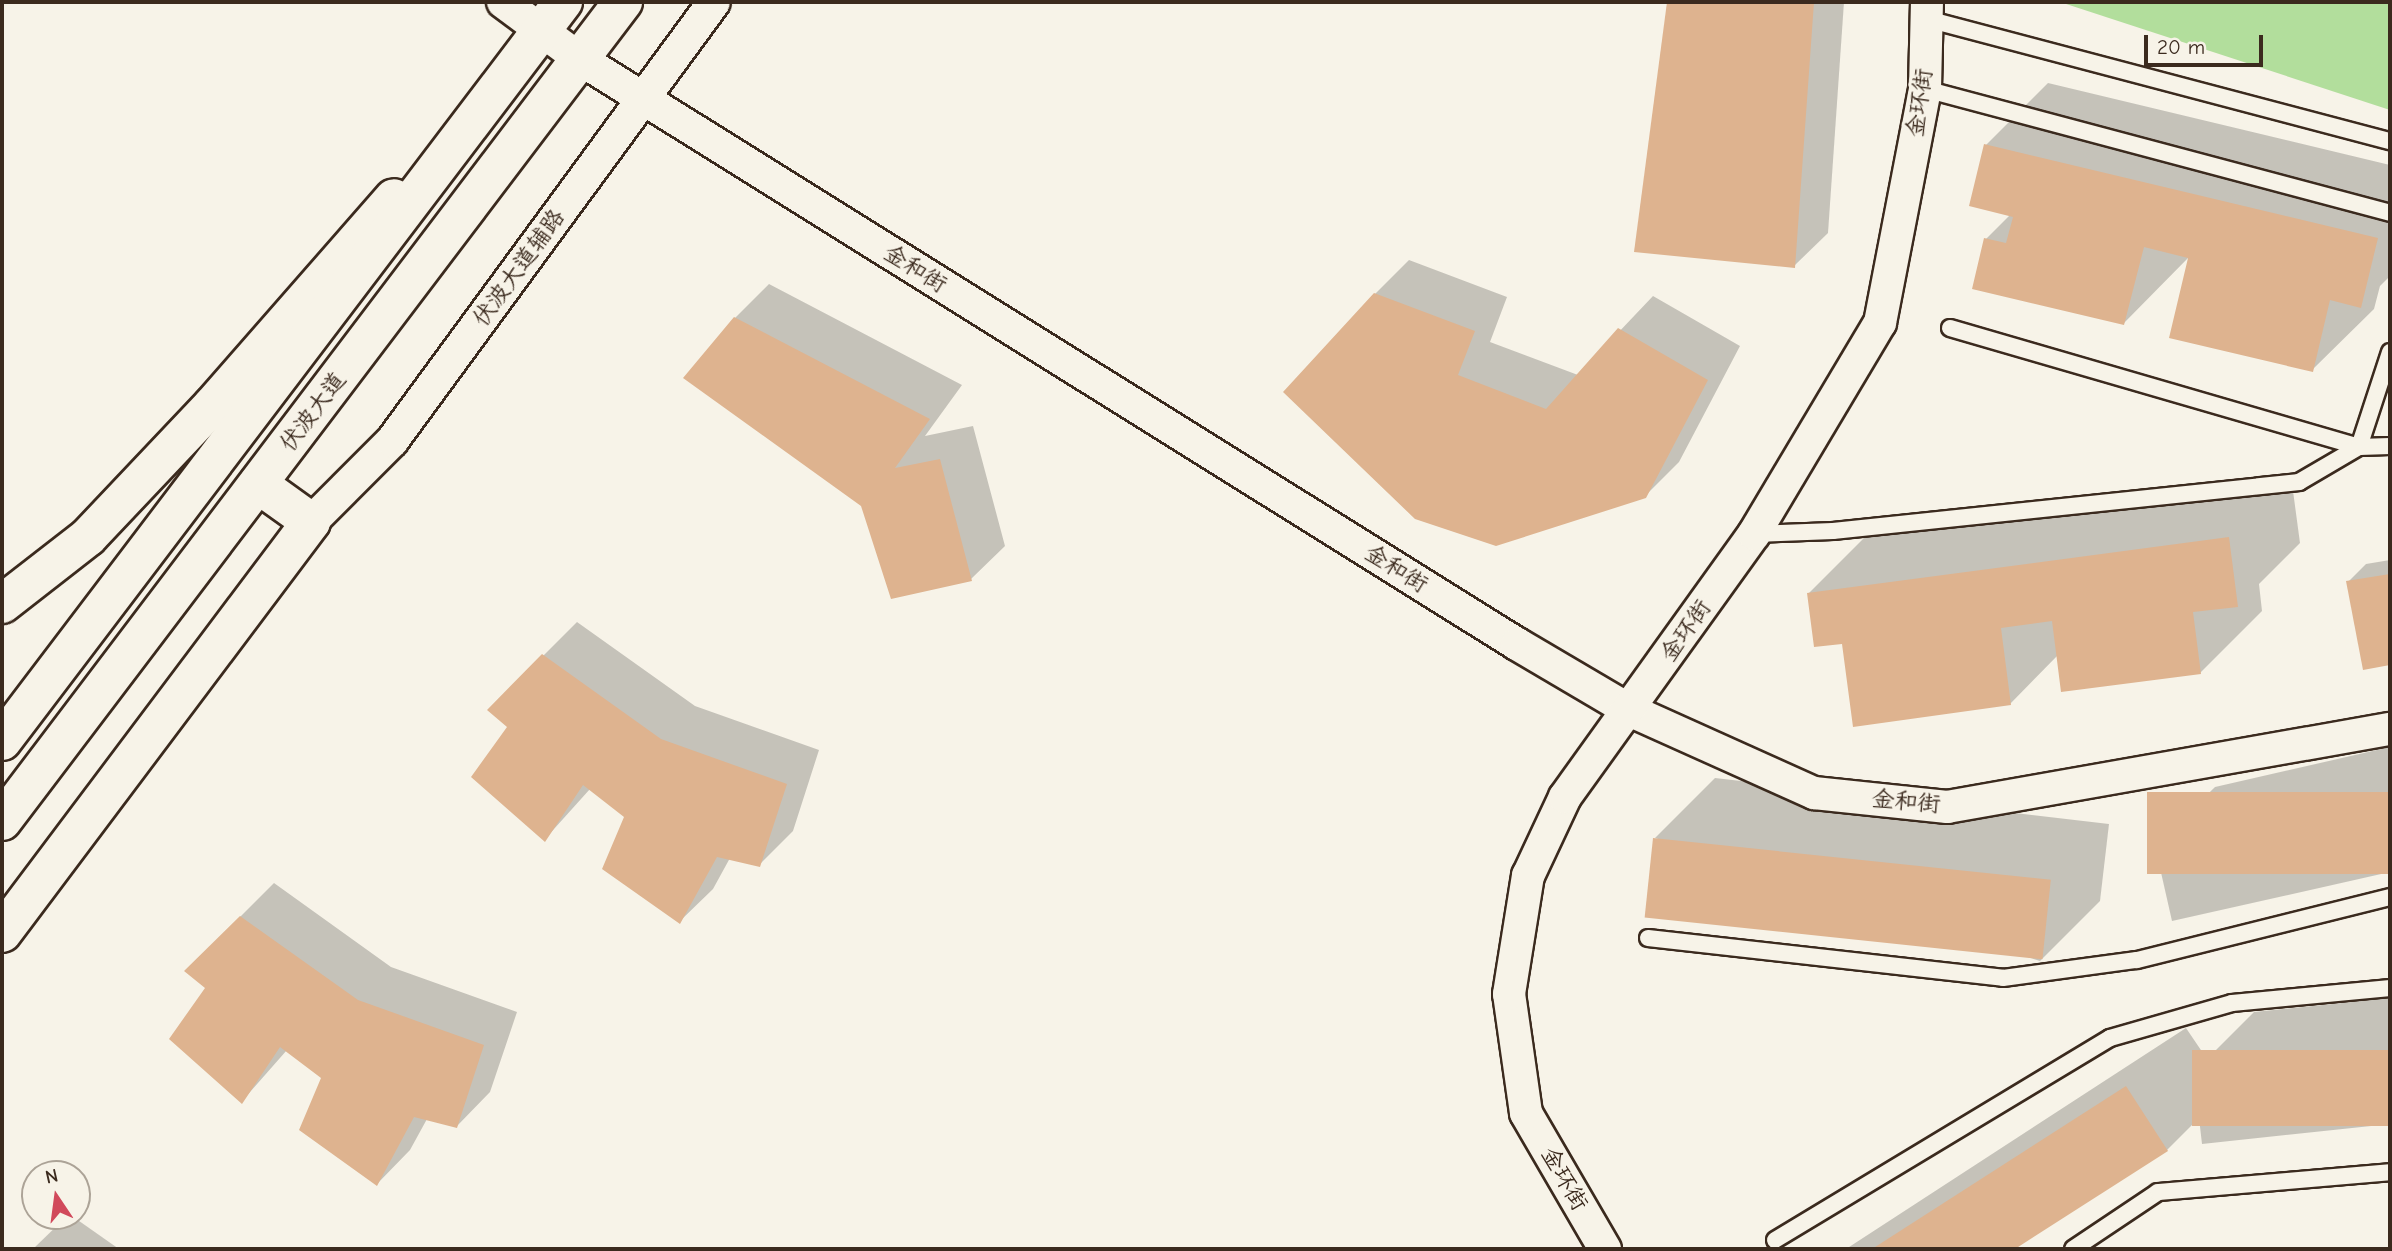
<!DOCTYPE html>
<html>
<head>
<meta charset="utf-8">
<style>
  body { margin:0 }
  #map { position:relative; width:2392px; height:1251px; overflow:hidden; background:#f7f3e8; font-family:"Comic Neue","LXGW WenKai TC",sans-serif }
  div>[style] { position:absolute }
  .green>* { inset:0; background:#b2de9c }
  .shadow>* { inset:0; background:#0003 }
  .building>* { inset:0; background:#deb38f; transform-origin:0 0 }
  .roads { filter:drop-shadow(2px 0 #3b2a1e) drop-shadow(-2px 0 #3b2a1e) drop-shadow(0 2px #3b2a1e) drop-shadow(0 -2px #3b2a1e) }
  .lane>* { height:16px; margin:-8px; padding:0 8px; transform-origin:8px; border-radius:8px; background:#f7f3e8 }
  .street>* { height:32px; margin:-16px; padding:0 16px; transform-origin:16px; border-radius:16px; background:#f7f3e8 }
  .secondary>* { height:38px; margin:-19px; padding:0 19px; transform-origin:19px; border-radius:19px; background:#f7f3e8 }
  .primary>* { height:38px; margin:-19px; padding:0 19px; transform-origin:19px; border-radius:19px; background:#f7f3e8 }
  span { translate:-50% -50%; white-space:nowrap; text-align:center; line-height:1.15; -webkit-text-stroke:6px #f7f3e8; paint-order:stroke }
  .street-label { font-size:23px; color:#3b2a1e }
  .frame { position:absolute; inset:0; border:4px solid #3b2a1e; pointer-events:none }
  .north { position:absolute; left:21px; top:1160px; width:70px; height:70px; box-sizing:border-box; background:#f7f3e8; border:2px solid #aca397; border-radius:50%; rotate:347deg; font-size:19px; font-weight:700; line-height:28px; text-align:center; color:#3b2a1e }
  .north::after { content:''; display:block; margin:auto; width:24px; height:32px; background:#d1495b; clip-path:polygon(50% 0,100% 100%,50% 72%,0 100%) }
  .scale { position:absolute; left:2144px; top:35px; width:119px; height:32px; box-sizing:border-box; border:4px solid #3b2a1e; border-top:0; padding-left:9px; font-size:21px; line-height:24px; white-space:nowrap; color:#3b2a1e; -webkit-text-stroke:5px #f7f3e8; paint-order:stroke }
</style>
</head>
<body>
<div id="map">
  <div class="green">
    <div style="clip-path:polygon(2060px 2px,2390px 2px,2390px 110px)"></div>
  </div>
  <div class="shadow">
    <div style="clip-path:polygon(1668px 2px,1844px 2px,1828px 233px,1794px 266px,1636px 250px)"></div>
    <div style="clip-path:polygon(2048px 83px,2390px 165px,2390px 276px,2380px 286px,2374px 309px,2312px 370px,2190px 256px,2124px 323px,1986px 239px,2011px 214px,1986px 145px)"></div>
    <div style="clip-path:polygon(1409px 260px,1507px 297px,1490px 342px,1578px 375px,1653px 296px,1740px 346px,1679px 462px,1645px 496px,1496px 544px,1375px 294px)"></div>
    <div style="clip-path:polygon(769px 284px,962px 385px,925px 436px,973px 426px,1005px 546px,971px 579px,735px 318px)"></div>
    <div style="clip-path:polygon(2291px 476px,2300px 543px,2259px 584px,2262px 611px,2200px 673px,2058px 655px,2010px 704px,1844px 642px,1809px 593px,1871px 531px)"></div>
    <div style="clip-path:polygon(2390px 560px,2390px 664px,2364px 668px,2348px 582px,2366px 564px)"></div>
    <div style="clip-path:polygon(577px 622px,695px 706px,819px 750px,793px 831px,759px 865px,730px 858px,713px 889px,679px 922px,626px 816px,590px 789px,545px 839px,510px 726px,490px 709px)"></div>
    <div style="clip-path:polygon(2390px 747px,2390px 872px,2172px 921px,2155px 846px,2215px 787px)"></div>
    <div style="clip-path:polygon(1715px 778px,2109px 824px,2100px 901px,2040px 961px,1655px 838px)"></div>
    <div style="clip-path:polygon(274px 883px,391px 967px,517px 1012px,490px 1092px,457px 1126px,427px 1119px,410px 1150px,377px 1184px,323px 1078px,287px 1050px,242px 1101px,207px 988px,186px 971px)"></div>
    <div style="clip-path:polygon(2390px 998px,2390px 1124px,2202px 1144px,2199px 1118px,2167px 1150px,2012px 1249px,1846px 1249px,2186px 1028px,2207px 1059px,2254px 1012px)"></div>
    <div style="clip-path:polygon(67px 1216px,72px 1216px,119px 1249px,33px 1249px)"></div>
  </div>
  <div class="building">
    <div style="clip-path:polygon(1667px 2px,1814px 2px,1795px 268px,1634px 252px)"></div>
    <div style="clip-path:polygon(1984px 144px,2378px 238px,2361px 308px,2330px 300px,2313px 372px,2169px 338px,2188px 258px,2144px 247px,2124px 325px,1972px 289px,1984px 238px,2006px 243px,2013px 217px,1969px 206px)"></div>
    <div style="clip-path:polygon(1374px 293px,1475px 331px,1458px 375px,1546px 409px,1618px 328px,1708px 380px,1646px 498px,1496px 546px,1415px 519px,1283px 392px)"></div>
    <div style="clip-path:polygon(734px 317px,930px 419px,895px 468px,940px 459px,972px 581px,891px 599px,861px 506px,683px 378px)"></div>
    <div style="clip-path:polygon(2229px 537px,2238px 607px,2193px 612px,2201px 674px,2061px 692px,2052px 621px,2001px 628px,2011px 705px,1853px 727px,1842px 644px,1814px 647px,1807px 593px)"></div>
    <div style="clip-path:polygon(2390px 574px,2390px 665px,2363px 670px,2346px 581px)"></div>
    <div style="clip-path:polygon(542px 654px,661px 739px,787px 784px,760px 867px,717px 857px,680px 924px,602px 869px,624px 817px,583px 785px,545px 842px,471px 777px,507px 727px,487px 710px)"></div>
    <div style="left:2390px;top:792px;width:82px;height:243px;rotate:90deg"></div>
    <div style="left:1653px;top:838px;width:400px;height:80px;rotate:6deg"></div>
    <div style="clip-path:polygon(240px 916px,358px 1000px,484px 1045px,457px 1128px,414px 1117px,377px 1186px,299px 1130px,321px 1078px,280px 1047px,242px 1104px,169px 1039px,205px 988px,184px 971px)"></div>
    <div style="left:2390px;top:1050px;width:76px;height:198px;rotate:90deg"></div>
    <div style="clip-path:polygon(2126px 1086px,2168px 1151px,2015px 1249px,1872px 1249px)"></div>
  </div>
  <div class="roads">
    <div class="lane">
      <div style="left:1927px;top:19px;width:479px;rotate:14.8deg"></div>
      <div style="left:1925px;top:89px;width:481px;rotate:14.9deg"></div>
      <div style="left:1950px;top:328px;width:426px;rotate:16.2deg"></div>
      <div style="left:2359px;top:447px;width:31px;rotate:-2deg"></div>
      <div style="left:1754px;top:534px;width:79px;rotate:-2.2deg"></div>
      <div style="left:1833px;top:531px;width:469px;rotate:-6deg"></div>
      <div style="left:2299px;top:482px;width:69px;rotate:-30.3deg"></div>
      <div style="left:2359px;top:447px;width:100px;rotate:-71.9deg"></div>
      <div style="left:1648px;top:938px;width:357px;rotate:6.4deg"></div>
      <div style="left:2003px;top:978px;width:135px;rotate:-7.7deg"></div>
      <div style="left:2137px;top:960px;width:261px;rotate:-14deg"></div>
      <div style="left:1775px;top:1240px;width:391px;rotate:-31.1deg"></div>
      <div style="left:2110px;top:1038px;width:127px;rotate:-16deg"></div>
      <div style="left:2232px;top:1003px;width:159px;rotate:-5.4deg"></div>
      <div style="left:2073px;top:1249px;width:102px;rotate:-33.8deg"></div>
      <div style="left:2158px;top:1192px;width:233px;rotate:-4.9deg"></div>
    </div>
    <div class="street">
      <div style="left:503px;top:2px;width:96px;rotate:36.5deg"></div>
      <div style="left:580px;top:59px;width:1105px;rotate:31.98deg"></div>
      <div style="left:1517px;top:644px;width:130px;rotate:30.5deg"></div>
      <div style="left:1629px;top:710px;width:203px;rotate:24.2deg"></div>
      <div style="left:1814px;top:793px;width:134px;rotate:6deg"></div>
      <div style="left:1947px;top:807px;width:450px;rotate:-10deg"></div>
      <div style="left:311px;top:522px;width:115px;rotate:-45deg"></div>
      <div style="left:392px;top:441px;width:544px;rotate:-53.74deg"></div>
      <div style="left:1605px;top:1249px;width:157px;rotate:-120.2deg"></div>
      <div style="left:1526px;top:1113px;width:120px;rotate:-98.1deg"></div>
      <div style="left:1509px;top:994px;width:120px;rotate:-80.9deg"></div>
      <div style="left:1528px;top:876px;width:87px;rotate:-64.9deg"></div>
      <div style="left:1565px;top:797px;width:324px;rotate:-54.3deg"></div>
      <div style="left:1754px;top:534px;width:246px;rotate:-59.2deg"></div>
      <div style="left:1880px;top:323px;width:238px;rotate:-79.1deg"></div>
      <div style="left:1925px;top:89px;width:87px;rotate:-88.7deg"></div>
    </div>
    <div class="secondary">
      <div style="left:2px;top:604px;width:109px;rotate:-37.9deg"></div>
      <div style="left:88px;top:537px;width:180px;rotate:-46.6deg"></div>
      <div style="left:212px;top:406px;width:276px;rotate:-48.8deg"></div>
      <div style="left:2px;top:933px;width:514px;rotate:-53.06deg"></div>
    </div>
    <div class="primary">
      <div style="left:258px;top:484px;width:65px;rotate:35.6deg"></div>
      <div style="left:2px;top:741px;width:928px;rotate:-52.8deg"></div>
      <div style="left:2px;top:821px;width:1028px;rotate:-52.83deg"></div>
    </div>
  </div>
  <div class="street-label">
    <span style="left:1920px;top:103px;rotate:-82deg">金环街</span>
    <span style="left:519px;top:268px;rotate:-54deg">伏波大道辅路</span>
    <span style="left:915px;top:269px;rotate:32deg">金和街</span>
    <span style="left:313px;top:412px;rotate:-53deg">伏波大道</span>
    <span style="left:1396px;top:569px;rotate:32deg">金和街</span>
    <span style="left:1686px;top:631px;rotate:-55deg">金环街</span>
    <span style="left:1906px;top:802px;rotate:5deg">金和街</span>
    <span style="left:1564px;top:1179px;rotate:60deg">金环街</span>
  </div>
  <div class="frame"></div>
  <div class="north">N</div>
  <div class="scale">20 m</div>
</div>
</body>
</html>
